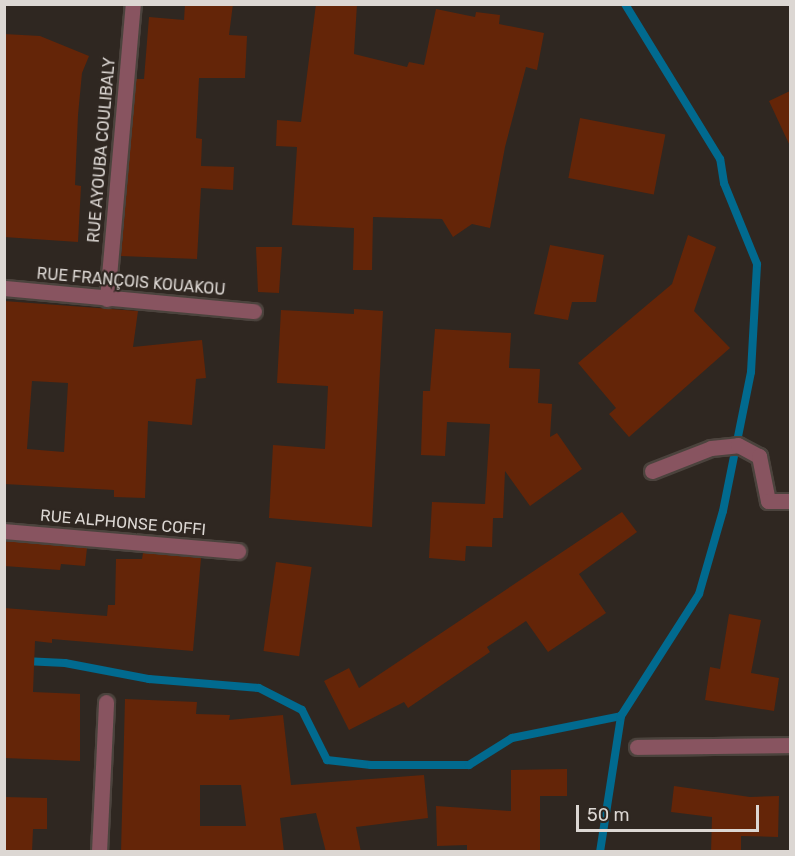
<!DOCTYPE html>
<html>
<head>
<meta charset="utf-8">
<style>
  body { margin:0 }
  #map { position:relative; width:795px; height:856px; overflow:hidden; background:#2f2721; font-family:Rubik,sans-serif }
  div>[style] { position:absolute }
  .stream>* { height:8px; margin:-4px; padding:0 4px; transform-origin:4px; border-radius:4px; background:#016a8f }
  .building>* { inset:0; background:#642508; transform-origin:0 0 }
  .roads { filter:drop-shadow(2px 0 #4b433d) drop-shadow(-2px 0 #4b433d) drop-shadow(0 2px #4b433d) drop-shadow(0 -2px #4b433d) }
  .minor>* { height:15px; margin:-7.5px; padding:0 7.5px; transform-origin:7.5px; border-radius:7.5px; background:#885460 }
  span { translate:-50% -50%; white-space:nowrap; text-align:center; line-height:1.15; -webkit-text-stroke:4.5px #2f2721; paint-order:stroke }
  .street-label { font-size:16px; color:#dcd7d3 }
  .frame { position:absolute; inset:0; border:6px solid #dcd7d3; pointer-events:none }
  .scale { position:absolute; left:576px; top:805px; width:183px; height:27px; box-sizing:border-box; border:3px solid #dcd7d3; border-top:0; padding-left:8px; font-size:18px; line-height:21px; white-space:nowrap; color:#dcd7d3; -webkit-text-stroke:4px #2f2721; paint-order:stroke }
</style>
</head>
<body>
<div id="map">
  <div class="stream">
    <div style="left:24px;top:661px;width:41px;rotate:2.8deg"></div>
    <div style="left:65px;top:663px;width:86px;rotate:10.8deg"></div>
    <div style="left:149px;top:679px;width:110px;rotate:4.7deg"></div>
    <div style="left:259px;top:688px;width:48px;rotate:27.1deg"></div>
    <div style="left:302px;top:710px;width:56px;rotate:63.4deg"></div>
    <div style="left:327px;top:760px;width:44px;rotate:6.5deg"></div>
    <div style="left:371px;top:765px;width:98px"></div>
    <div style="left:469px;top:765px;width:51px;rotate:-32.1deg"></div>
    <div style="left:512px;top:738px;width:111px;rotate:-11.4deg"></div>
    <div style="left:600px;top:852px;width:138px;rotate:-81.2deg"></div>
    <div style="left:621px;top:716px;width:145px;rotate:-57.4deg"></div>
    <div style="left:699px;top:594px;width:86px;rotate:-73.9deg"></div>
    <div style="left:723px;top:511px;width:142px;rotate:-78.6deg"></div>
    <div style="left:751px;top:372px;width:108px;rotate:-86.8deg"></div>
    <div style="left:757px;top:264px;width:87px;rotate:-112.2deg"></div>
    <div style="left:724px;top:183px;width:24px;rotate:-99deg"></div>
    <div style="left:720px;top:159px;width:182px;rotate:-121.5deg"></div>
  </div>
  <div class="building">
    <div style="clip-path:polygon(185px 4px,233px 4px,229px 35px,247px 36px,245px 78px,199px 78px,196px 138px,202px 139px,201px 166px,234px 167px,233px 190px,201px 188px,197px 259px,121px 256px,136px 79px,144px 79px,149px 17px,184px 20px)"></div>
    <div style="clip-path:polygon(316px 4px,357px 4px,354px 54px,407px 67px,409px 62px,424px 65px,436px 9px,475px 17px,476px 12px,500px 15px,499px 24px,544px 33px,537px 70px,526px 67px,505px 147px,490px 228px,472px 224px,453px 237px,442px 219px,373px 217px,372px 270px,353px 270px,354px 228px,292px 225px,297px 147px,276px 146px,277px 120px,301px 122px)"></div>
    <div style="clip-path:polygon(4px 34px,40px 36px,89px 56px,82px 73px,78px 115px,75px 185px,81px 186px,78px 242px,4px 237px)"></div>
    <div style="clip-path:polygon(790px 91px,790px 146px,769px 101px)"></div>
    <div style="left:580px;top:118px;width:87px;height:61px;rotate:11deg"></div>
    <div style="clip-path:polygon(688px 235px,716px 247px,694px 311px,730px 348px,629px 437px,609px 414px,616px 408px,578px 363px,672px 284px)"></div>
    <div style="clip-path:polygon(550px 245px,604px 255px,596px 302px,572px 302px,568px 320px,534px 314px)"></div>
    <div style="clip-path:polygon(256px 247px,282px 247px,279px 293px,258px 292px)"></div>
    <div style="clip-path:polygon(evenodd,4px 301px,138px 311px,133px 347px,202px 340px,206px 378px,196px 379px,192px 425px,148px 421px,145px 498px,114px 497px,114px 490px,4px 484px,4px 301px,32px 381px,68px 383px,64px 452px,27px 449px,32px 381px)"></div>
    <div style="clip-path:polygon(354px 309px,383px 311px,372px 527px,269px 518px,273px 445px,325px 449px,328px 386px,277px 383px,281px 310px,354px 314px)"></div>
    <div style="clip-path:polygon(435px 329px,511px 333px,509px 368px,540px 369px,538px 403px,552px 404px,550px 437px,557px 433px,582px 469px,530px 506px,505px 471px,503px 518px,493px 518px,492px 547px,466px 546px,465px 561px,429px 558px,432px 502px,485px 504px,490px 424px,447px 422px,445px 456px,421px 455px,423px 391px,430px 391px)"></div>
    <div style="clip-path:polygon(622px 512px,637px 532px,579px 574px,606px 613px,548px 652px,526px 621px,487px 647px,490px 652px,408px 708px,404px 702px,349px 730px,324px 681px,349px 668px,359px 688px)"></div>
    <div style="clip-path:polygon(4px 541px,87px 548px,85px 566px,61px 564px,60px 570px,4px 566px)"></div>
    <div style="clip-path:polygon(143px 553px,201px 558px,193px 651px,52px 639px,52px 643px,35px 641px,33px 692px,80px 694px,80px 761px,4px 758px,4px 608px,107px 616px,108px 605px,115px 605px,116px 559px,142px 559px)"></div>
    <div style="left:276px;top:562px;width:36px;height:90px;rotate:8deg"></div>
    <div style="clip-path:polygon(729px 614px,761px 620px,751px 673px,779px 678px,774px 711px,705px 700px,710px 667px,720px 669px)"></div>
    <div style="clip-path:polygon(evenodd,125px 699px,197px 702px,196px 714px,230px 715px,229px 720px,283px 715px,291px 785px,424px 775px,428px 818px,356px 827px,361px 852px,326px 852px,316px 813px,280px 818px,284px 852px,121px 852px,125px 699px,200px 785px,241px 785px,246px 826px,200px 826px,200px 785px)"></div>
    <div style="clip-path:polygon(567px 769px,567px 796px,540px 796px,540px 852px,467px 852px,467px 845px,437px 846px,436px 806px,511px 811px,511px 770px)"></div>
    <div style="clip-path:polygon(674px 786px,750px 797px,779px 796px,778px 837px,741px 836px,741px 852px,711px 852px,712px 817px,671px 812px)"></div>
    <div style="clip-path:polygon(4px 797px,47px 798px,47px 829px,33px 829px,32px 852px,4px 852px)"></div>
  </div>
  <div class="roads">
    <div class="minor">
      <div style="left:4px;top:288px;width:251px;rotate:5.3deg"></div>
      <div style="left:107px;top:299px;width:296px;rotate:-85deg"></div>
      <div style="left:652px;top:471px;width:63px;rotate:-21.3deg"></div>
      <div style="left:711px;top:448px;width:27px;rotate:-6deg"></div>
      <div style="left:738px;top:445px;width:24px;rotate:28deg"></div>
      <div style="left:759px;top:456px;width:46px;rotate:78.7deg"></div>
      <div style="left:768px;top:501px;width:22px"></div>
      <div style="left:4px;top:531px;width:235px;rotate:4.9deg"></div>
      <div style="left:637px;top:747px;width:153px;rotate:-0.7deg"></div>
      <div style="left:99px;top:852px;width:150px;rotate:-87.3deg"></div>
    </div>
  </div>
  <div class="street-label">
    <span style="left:102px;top:150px;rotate:-85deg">RUE AYOUBA COULIBALY</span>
    <span style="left:131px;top:282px;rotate:5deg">RUE FRANÇOIS KOUAKOU</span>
    <span style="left:123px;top:523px;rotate:5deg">RUE ALPHONSE COFFI</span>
  </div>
  <div class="frame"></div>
  <div class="scale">50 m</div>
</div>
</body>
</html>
